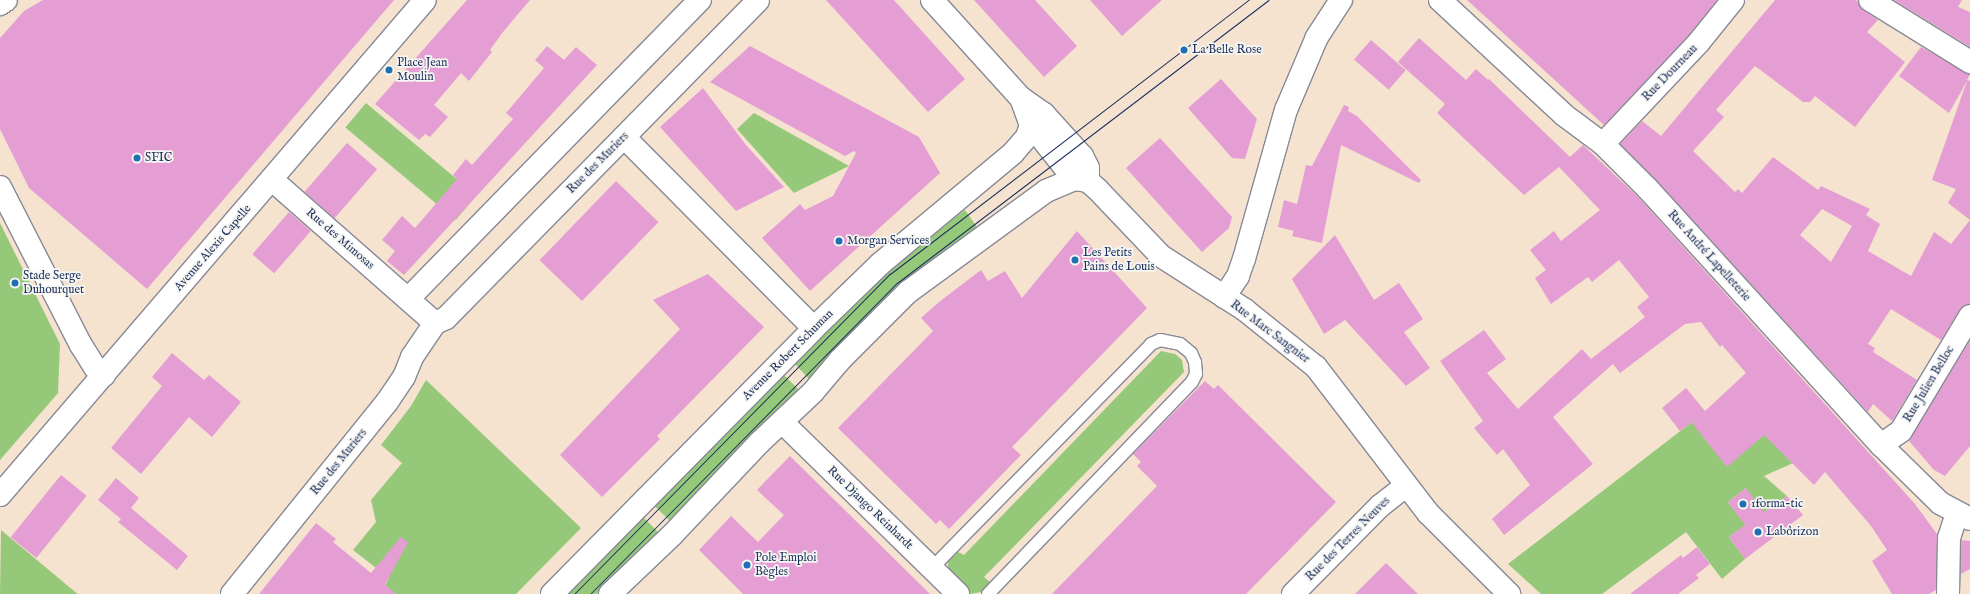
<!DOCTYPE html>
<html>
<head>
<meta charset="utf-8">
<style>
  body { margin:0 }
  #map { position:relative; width:1970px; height:594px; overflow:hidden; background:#f5e3cf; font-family:"IM FELL English",serif }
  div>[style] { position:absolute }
  .green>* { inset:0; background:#95c879; transform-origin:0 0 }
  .building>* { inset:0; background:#e59ed3; transform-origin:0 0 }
  .roads { filter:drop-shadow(1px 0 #888996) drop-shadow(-1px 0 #888996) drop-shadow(0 1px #888996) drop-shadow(0 -1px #888996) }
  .lane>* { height:12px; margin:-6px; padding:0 6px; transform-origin:6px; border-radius:6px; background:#fff }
  .street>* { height:22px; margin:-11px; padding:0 11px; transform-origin:11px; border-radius:11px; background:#fff }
  .secondary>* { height:22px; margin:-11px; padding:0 11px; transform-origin:11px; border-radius:11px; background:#fff }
  .tram>* { height:1px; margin:-0.5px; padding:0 0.5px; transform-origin:0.5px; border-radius:0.5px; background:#1b2f5e }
  .dots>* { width:11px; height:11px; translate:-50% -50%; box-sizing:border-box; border:2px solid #f6f6f2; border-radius:50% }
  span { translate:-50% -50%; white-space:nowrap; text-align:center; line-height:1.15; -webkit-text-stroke:3.5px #f6f6f2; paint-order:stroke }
  .poi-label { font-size:12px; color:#1b2f5e }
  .left { translate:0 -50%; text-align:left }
  .street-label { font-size:12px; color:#1b2f5e }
</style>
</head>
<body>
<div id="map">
  <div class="green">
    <div style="left:366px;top:103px;width:144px;height:32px;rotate:40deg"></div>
    <div style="clip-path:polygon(754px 113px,849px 166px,794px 193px,737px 129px)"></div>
    <div style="clip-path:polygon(965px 210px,977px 227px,936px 259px,809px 379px,794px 363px,863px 293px,923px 241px)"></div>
    <div style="clip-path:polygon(0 223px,60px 344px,58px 393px,0 460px)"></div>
    <div style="clip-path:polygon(1161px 351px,1175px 354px,1182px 360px,1184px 372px,984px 577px,990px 582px,981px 592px,970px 594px,948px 572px,948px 560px,958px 552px,964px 555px)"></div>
    <div style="left:783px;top:374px;width:23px;height:184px;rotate:45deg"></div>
    <div style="clip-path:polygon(426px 380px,581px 528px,516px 594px,381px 594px,389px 578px,353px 550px,376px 522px,371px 500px,402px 463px,381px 445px,411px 406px)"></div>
    <div style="clip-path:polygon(evenodd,1705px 412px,1759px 429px,1793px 463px,1764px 476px,1787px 496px,1729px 537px,1745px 559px,1722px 579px,1686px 532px,1602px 594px,1541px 594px,1508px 564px,1705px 412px,1746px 488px,1740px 518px,1728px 502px,1746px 488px)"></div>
    <div style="clip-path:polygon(643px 517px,658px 532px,597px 594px,566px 594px)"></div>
    <div style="clip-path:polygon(1px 530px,74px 591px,78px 594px,0 594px)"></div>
  </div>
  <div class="building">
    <div style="clip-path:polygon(43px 0,394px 0,147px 289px,29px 188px,0 129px,0 38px,24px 11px)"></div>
    <div style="clip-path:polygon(467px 0,530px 0,503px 32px,490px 50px,492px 52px,469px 81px,461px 73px,434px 105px,448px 117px,430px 137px,425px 134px,419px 140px,375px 104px)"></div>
    <div style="clip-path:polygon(826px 0,894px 0,965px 79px,928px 112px)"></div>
    <div style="clip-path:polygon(974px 0,1035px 0,1077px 46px,1044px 77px)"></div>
    <div style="clip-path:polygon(1090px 0,1162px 0,1122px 36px)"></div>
    <div style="clip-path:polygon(1467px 0,1717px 0,1690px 34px,1604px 125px)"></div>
    <div style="clip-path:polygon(evenodd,1775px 0,1856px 0,1863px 10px,1878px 20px,1867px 32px,1905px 62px,1855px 127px,1815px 96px,1810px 102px,1803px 102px,1755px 66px,1716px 110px,1724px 117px,1693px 151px,1735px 192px,1738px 189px,1742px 193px,1773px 157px,1818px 190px,1821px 186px,1870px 209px,1866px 215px,1880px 224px,1868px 251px,1911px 276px,1934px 232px,1951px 244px,1970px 220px,1948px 203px,1956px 189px,1932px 180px,1967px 81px,1949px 113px,1899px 76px,1921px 47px,1970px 74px,1967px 80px,1970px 81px,1970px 304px,1960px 309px,1941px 340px,1891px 309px,1868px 344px,1875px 348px,1873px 352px,1917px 380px,1892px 421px,1873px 404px,1868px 412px,1657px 181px,1620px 144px,1642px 121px,1661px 136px,1775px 0,1822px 209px,1852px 226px,1831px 262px,1800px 235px,1822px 209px)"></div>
    <div style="clip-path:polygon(1894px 0,1962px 0,1958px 7px,1970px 12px,1970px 47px)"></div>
    <div style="clip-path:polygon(1419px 38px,1466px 80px,1476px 69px,1488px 80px,1489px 79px,1570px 157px,1583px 145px,1639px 198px,1915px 504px,1937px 534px,1936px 590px,1929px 594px,1892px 594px,1872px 561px,1887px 550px,1871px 526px,1825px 472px,1814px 485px,1764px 435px,1727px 467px,1692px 423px,1701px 415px,1680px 431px,1662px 408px,1686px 388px,1705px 411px,1746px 373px,1722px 345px,1720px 347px,1701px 322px,1685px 324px,1620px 373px,1613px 364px,1553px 417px,1593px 464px,1504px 535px,1492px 519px,1530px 485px,1503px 449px,1497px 455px,1474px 428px,1483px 421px,1440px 361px,1484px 330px,1506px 359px,1487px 373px,1518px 409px,1582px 349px,1591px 359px,1645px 317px,1637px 307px,1649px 297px,1619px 260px,1592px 282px,1588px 277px,1551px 304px,1535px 278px,1546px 270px,1530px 250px,1554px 231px,1561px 241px,1600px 210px,1559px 167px,1524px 195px,1437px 113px,1445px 104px,1398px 62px)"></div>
    <div style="left:1371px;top:40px;width:46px;height:26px;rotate:41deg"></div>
    <div style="clip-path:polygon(547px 46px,564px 60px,576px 47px,597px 65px,404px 275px,387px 261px,395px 251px,382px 240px,402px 216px,415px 228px,457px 179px,453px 175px,466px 159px,472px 165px,513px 119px,506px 113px,544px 68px,535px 60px)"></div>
    <div style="clip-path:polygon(750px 46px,919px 137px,940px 173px,810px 291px,762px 238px,800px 204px,805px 210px,833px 196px,856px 153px,854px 151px,845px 156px,710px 82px)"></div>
    <div style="clip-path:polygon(1221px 79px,1257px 119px,1245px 159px,1232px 158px,1188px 108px)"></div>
    <div style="clip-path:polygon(703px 88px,746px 145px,784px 187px,736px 211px,660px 127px)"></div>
    <div style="clip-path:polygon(1344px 105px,1349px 107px,1348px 111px,1357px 116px,1421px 180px,1419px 183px,1341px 145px,1322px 243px,1292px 236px,1294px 231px,1278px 227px,1284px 200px,1297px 204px,1306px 165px,1312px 166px)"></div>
    <div style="clip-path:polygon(1160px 138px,1232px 217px,1229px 228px,1202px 252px,1126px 168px)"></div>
    <div style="left:347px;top:143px;width:40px;height:65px;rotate:41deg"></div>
    <div style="left:616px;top:181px;width:59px;height:110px;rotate:44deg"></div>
    <div style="left:289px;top:212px;width:29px;height:56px;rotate:41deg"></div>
    <div style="clip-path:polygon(1077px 231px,1147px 308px,1012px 447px,1021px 455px,949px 529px,940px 520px,936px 524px,838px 428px,933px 331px,921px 318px,939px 302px,981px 270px,988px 281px,1005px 271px,1022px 298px)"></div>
    <div style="clip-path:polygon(1335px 235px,1374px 300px,1399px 283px,1423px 319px,1404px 332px,1430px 368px,1406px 386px,1345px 320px,1324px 334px,1292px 279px)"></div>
    <div style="clip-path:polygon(708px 274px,764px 327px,657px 436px,660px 439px,602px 497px,560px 455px,680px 329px,653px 300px)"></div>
    <div style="clip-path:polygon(1970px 340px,1970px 446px,1945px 476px,1934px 470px,1909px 441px)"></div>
    <div style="clip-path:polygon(172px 353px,204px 380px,209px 375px,241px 402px,212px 437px,189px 417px,141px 474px,111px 448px,162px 386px,152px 377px)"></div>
    <div style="clip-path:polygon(1205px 381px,1214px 389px,1218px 385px,1336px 502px,1246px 594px,1052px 594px,1157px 486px,1137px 466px,1141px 462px,1133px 454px)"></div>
    <div style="clip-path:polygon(790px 456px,930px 594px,743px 594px,699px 550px,731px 516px,758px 542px,784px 515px,757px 490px)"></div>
    <div style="left:61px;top:475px;width:33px;height:80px;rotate:39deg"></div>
    <div style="clip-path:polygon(116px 478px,139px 498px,131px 508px,188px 556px,177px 570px,118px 522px,121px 519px,98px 500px)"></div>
    <div style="clip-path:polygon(1746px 488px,1764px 512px,1787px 496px,1803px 515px,1745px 559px,1729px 537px,1745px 525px,1728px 502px)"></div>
    <div style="clip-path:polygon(316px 523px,336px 539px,333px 542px,371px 573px,401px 537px,408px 542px,385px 585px,396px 594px,259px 594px)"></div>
    <div style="clip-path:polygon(1961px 540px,1970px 541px,1970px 569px,1961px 574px)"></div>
    <div style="clip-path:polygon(1697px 547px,1710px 564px,1696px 575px,1699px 578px,1678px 594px,1630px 594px,1681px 555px,1683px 558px)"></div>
    <div style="clip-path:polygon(1386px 563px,1418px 594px,1355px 594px)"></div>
  </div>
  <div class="roads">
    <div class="lane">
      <div style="left:932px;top:568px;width:313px;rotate:-45.6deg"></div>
      <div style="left:1151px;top:344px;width:10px;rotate:-24deg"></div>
      <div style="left:1160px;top:340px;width:20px;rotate:11deg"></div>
      <div style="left:1180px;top:344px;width:14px;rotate:39deg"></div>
      <div style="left:1191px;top:353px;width:10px;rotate:66deg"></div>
      <div style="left:1195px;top:362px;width:12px;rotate:85deg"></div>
      <div style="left:1196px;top:374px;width:9px;rotate:117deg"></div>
      <div style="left:1192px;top:382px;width:294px;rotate:133.9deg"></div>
    </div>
    <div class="street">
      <div style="left:932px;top:0;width:132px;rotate:47.8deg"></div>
      <div style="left:1021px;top:98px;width:28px;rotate:35deg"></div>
      <div style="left:1044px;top:114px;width:57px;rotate:47.9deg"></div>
      <div style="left:1082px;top:156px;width:13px;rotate:63deg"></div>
      <div style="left:1088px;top:168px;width:13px;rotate:90deg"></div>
      <div style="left:1440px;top:0;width:169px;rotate:42.8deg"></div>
      <div style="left:1564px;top:115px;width:49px;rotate:36.6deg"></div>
      <div style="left:1603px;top:144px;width:64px;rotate:45deg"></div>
      <div style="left:1648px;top:189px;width:346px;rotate:47.7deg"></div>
      <div style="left:1881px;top:445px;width:83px;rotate:44.5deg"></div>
      <div style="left:1940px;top:503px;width:34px;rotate:28deg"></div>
      <div style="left:1870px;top:0;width:118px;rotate:31.8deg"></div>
      <div style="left:0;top:4px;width:7px;rotate:-34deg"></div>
      <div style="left:1021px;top:98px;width:29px;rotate:70deg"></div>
      <div style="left:1031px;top:125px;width:69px;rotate:51.5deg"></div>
      <div style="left:1074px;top:179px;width:14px;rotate:8deg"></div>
      <div style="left:1088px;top:181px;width:13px;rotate:42deg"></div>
      <div style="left:1098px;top:190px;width:91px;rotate:46.3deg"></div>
      <div style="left:1161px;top:256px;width:100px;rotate:32.7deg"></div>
      <div style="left:1245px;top:310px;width:91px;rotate:38.8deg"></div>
      <div style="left:1316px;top:367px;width:184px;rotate:52.5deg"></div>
      <div style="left:1428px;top:513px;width:115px;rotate:45deg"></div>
      <div style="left:624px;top:137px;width:269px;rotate:45.2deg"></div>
      <div style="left:1603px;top:144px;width:140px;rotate:-46.7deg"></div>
      <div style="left:1699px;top:42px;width:54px;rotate:-51deg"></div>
      <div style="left:0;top:187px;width:178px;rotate:62.9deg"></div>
      <div style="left:81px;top:345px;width:26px;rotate:58deg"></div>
      <div style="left:95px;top:367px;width:12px;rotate:42deg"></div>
      <div style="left:1224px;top:297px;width:25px;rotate:-56deg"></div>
      <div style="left:1238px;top:276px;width:18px;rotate:-71deg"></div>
      <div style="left:1244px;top:259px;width:155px;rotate:-74.3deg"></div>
      <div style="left:1286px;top:110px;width:79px;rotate:-67deg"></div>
      <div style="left:1317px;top:37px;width:44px;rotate:-57deg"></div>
      <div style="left:408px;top:299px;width:418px;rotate:-45.7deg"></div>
      <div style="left:435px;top:323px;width:12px;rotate:-24deg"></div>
      <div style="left:446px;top:318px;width:445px;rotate:-45.5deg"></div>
      <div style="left:782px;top:422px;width:246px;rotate:44.3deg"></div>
      <div style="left:1881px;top:445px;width:24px;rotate:-35deg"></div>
      <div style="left:1901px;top:431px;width:134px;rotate:-59deg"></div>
      <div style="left:232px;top:594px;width:247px;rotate:-51.1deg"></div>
      <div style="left:387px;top:402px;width:30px;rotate:-56deg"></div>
      <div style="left:404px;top:377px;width:22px;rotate:-68deg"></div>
      <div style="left:412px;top:357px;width:41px;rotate:-55.9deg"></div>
      <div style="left:435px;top:323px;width:217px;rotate:-138.7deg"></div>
      <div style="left:552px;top:594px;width:373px;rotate:-45.4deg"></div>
      <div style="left:814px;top:328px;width:92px;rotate:-44.1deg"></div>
      <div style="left:880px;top:264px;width:173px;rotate:-39.8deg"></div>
      <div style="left:1013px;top:153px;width:21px;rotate:-49deg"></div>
      <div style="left:1027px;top:137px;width:13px;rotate:-72deg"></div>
      <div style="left:610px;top:594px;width:86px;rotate:-43.6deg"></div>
      <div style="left:672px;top:535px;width:127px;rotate:-46.6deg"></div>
      <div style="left:759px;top:443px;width:74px;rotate:-43.4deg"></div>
      <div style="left:813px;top:392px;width:42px;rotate:-49.8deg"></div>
      <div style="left:840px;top:360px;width:96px;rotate:-45deg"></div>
      <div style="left:908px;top:292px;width:171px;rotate:-36.2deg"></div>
      <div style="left:1046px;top:191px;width:30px;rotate:-23deg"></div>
      <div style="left:1293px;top:594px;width:124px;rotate:-45.3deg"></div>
      <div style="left:1380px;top:506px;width:33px;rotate:-38deg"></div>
      <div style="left:1948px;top:594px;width:56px;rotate:-89deg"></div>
      <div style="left:1949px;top:538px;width:26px;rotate:-72deg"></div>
    </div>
    <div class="secondary">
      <div style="left:0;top:495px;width:652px;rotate:-49.35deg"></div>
    </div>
  </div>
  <div class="tram">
    <div style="left:574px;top:594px;width:450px;rotate:-45.4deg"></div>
    <div style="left:890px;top:274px;width:452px;rotate:-37.4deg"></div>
    <div style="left:590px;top:594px;width:437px;rotate:-45.4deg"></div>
    <div style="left:897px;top:283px;width:467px;rotate:-37.3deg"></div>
  </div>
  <div class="dots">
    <div style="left:1184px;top:50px;background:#1f6fb2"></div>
    <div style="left:389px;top:70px;background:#1f6fb2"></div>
    <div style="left:137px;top:158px;background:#1f6fb2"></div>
    <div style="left:839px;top:241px;background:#1f6fb2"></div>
    <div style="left:1075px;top:260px;background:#1f6fb2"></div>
    <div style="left:15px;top:283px;background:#1f6fb2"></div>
    <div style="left:1743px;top:504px;background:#1f6fb2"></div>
    <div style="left:1758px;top:532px;background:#1f6fb2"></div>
    <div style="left:747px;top:565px;background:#1f6fb2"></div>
  </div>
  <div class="poi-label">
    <span class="left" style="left:1192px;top:50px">La Belle Rose</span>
    <span class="left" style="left:397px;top:70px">Place Jean<br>Moulin</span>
    <span class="left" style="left:145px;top:158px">SFIC</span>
    <span class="left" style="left:847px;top:241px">Morgan Services</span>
    <span class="left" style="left:1083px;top:260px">Les Petits<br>Pains de Louis</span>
    <span class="left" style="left:23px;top:283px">Stade Serge<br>Duhourquet</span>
    <span class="left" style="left:1751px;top:504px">1forma-tic</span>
    <span class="left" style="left:1766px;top:532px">Labôrizon</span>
    <span class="left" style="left:755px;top:565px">Pole Emploi<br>Bègles</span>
  </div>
  <div class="street-label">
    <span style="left:1670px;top:73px;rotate:-46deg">Rue Dourneau</span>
    <span style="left:598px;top:163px;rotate:-45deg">Rue des Muriers</span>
    <span style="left:340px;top:239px;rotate:41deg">Rue des Mimosas</span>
    <span style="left:213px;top:248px;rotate:-49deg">Avenue Alexis Capelle</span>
    <span style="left:1709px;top:256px;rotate:48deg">Rue André Lapelleterie</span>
    <span style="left:1270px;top:332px;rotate:37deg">Rue Marc Sangnier</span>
    <span style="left:788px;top:355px;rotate:-45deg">Avenue Robert Schuman</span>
    <span style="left:1929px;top:384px;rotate:-59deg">Rue Julien Belloc</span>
    <span style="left:339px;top:462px;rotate:-51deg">Rue des Muriers</span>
    <span style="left:870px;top:508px;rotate:44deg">Rue Django Reinhardt</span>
    <span style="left:1348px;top:539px;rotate:-45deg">Rue des Terres Neuves</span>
  </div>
</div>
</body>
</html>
